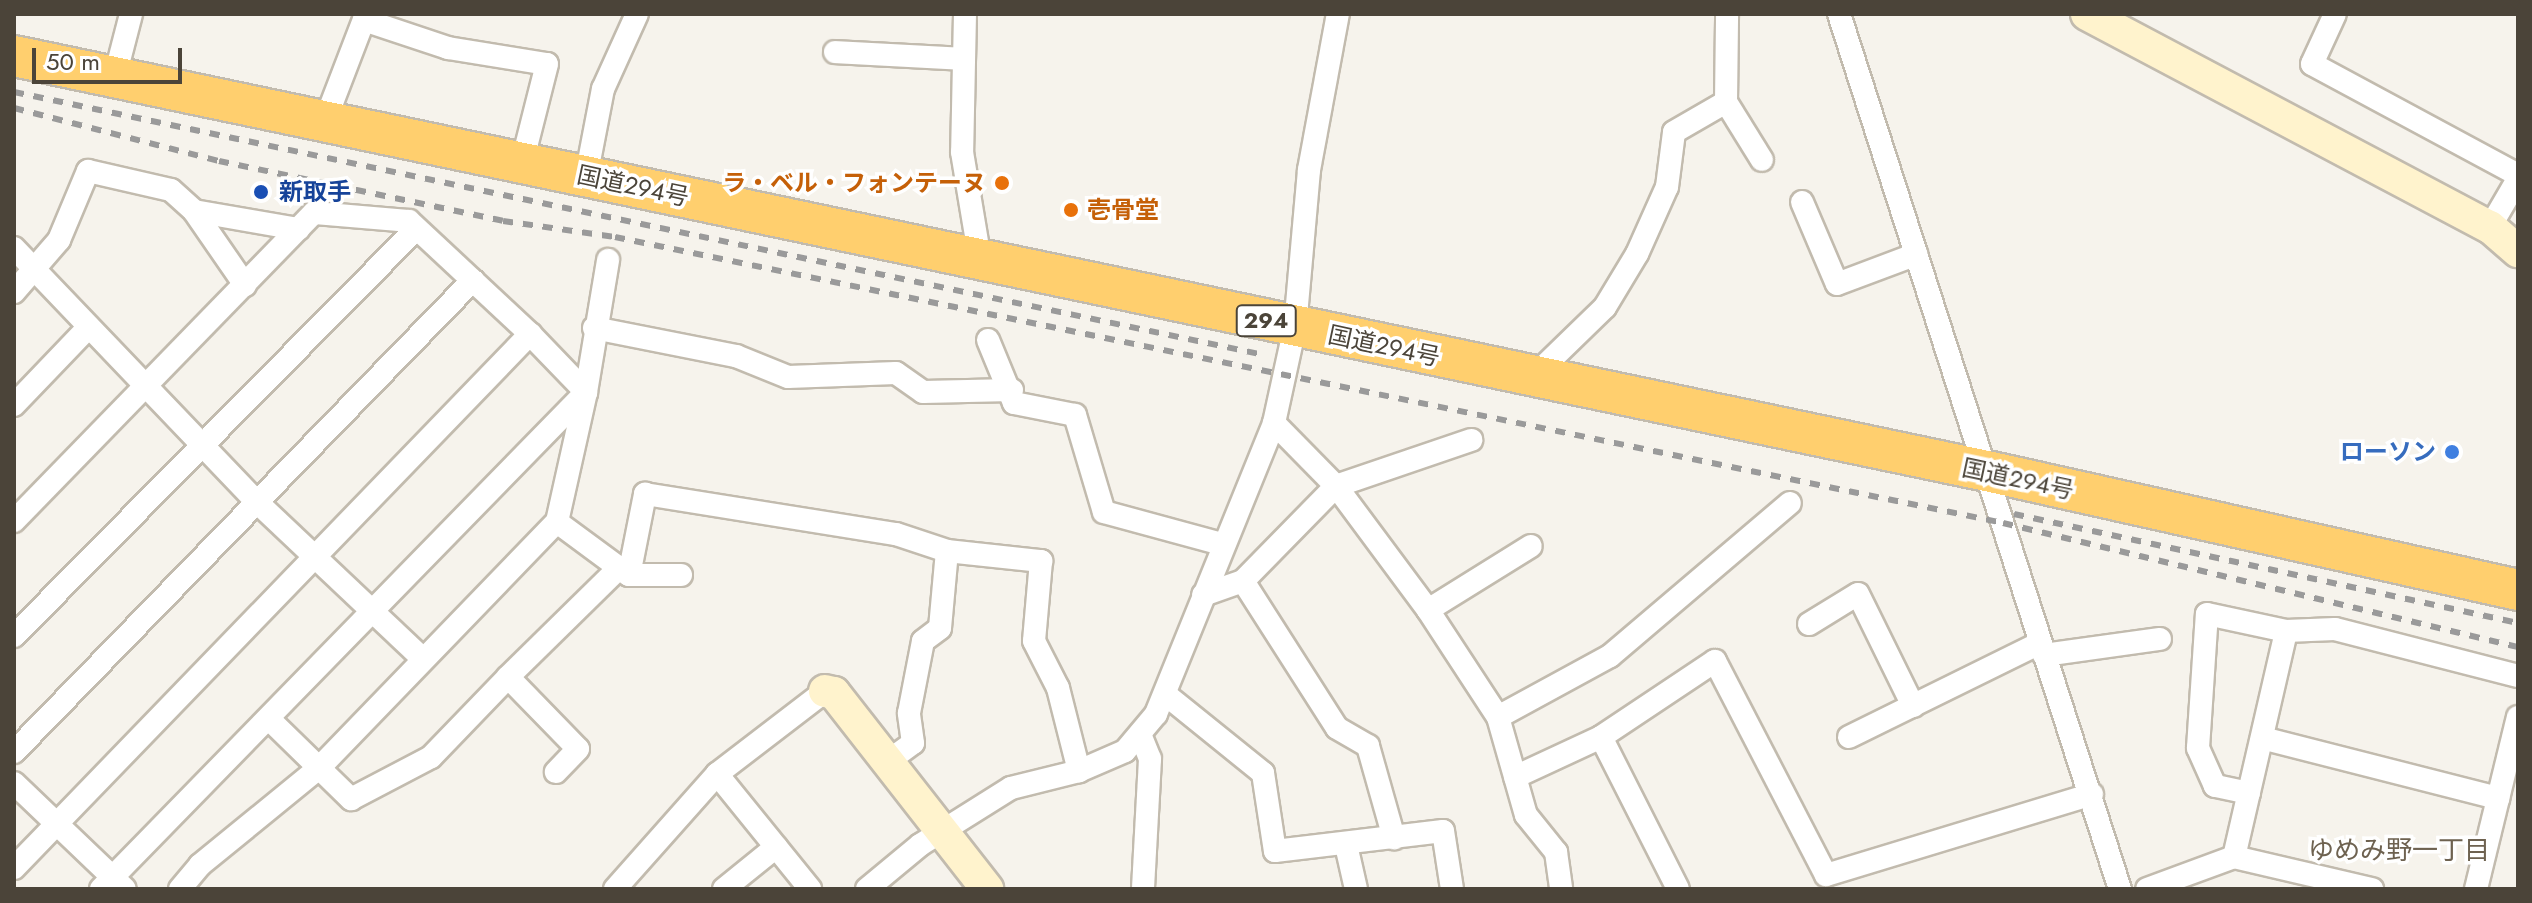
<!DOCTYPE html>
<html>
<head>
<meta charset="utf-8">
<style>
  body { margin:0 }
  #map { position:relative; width:2532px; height:903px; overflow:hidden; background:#f6f3ec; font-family:Jost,"Noto Sans JP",sans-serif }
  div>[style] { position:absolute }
  .roads { filter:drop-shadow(2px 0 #c2bbae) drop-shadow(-2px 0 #c2bbae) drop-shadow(0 2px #c2bbae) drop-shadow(0 -2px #c2bbae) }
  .street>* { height:22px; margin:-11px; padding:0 11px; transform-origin:11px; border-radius:11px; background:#fff }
  .secondary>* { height:32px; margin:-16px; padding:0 16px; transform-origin:16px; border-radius:16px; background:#fff3cd }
  .highway>* { height:40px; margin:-20px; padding:0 20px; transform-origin:20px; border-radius:20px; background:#ffcf6e }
  .rail>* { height:6px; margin-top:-3px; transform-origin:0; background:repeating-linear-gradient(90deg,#9a9a9a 0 10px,transparent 0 20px) }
  .dots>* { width:22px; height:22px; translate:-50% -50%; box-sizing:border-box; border:4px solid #fff; border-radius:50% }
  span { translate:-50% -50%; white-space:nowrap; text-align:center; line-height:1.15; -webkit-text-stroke:7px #fff; paint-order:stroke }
  .shield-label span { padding:2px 6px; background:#fff; border:2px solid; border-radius:6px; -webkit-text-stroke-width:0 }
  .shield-label { font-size:22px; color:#4b4439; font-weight:700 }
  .food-label { font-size:24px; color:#c56008; font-weight:700 }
  .right { translate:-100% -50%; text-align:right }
  .left { translate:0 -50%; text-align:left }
  .street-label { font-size:24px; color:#4b4439 }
  .transit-label { font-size:24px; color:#164399; font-weight:700 }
  .shop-label { font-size:24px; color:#366cbe; font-weight:700 }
  .neighbourhood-label { font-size:26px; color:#6e6250 }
  .frame { position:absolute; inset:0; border:16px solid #4b4439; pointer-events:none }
  .scale { position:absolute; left:32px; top:48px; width:150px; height:36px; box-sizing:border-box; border:4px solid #4b4439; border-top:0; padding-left:10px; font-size:24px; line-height:28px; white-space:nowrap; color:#4b4439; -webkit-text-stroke:6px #fff; paint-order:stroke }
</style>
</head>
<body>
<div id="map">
  <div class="roads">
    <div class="street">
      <div style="left:965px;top:14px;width:138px;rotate:91.2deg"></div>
      <div style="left:962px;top:152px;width:109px;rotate:80.5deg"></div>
      <div style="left:1839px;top:14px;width:919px;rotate:72.2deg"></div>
      <div style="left:2335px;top:14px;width:55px;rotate:114.7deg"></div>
      <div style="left:2312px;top:64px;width:234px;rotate:28.3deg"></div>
      <div style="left:364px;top:20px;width:89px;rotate:18.4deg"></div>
      <div style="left:448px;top:48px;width:100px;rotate:9.2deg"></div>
      <div style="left:547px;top:64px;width:102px;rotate:104.2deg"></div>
      <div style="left:835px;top:52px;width:129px;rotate:3.1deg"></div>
      <div style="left:115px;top:76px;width:64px;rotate:-75.5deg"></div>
      <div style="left:1726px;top:102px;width:68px;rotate:58.2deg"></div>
      <div style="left:325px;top:121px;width:115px;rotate:-69deg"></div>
      <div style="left:586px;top:177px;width:90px;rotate:-79.1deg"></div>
      <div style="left:603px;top:89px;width:82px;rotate:-65.6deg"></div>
      <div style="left:1802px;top:202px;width:89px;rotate:66.9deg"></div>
      <div style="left:1837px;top:284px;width:85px;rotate:-20.6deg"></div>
      <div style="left:194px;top:211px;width:90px;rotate:55.4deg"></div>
      <div style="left:2490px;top:227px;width:56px;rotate:-59.7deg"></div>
      <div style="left:14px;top:248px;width:353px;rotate:46.3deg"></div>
      <div style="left:258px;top:503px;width:227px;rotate:43.4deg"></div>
      <div style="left:14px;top:292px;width:69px;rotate:-49.1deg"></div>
      <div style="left:59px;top:240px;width:75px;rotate:-67.2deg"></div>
      <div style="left:88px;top:171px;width:85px;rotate:12.9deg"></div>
      <div style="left:171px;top:190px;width:31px;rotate:42deg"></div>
      <div style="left:194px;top:211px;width:106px;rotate:9.8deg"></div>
      <div style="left:594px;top:328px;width:145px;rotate:11.2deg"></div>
      <div style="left:736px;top:356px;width:56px;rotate:22deg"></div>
      <div style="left:788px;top:377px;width:108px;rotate:-2.1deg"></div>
      <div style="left:896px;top:373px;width:33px;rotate:35deg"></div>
      <div style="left:923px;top:392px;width:89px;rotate:-1.3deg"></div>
      <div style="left:988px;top:340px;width:68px;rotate:67.6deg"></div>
      <div style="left:1014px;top:403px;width:62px;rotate:11.1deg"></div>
      <div style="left:1075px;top:415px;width:101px;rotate:73.4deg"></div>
      <div style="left:1104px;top:512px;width:122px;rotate:15.2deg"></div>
      <div style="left:1533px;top:377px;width:100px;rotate:-44.2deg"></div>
      <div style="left:1605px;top:307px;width:62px;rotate:-58.9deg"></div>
      <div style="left:1637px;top:254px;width:73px;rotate:-65.9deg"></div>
      <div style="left:1667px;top:187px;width:55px;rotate:-82.7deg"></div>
      <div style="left:1674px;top:132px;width:60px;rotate:-30deg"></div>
      <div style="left:1726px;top:102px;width:88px;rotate:-89.3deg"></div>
      <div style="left:14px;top:405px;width:105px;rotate:-46.2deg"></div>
      <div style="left:1274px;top:423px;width:88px;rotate:45.5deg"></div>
      <div style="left:1336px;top:486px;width:154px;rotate:53.4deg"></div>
      <div style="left:1428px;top:610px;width:128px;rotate:56.8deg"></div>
      <div style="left:1498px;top:717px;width:102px;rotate:74.1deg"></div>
      <div style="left:1526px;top:815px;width:48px;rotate:51deg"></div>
      <div style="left:1556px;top:852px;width:37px;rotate:82deg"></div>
      <div style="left:14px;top:521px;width:430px;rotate:-45.8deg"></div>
      <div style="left:314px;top:213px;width:95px;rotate:4.8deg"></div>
      <div style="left:409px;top:221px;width:166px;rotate:43deg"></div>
      <div style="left:530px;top:334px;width:81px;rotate:46deg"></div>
      <div style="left:586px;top:392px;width:133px;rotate:102.6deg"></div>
      <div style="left:557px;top:522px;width:89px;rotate:36.4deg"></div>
      <div style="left:629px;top:575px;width:52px"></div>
      <div style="left:629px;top:575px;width:83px;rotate:-78.8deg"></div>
      <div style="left:645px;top:494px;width:254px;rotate:9.1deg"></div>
      <div style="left:896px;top:534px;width:54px;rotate:18.4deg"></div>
      <div style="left:947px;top:551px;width:95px;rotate:6.1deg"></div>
      <div style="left:1041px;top:561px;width:80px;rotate:95deg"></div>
      <div style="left:1034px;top:641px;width:53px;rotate:62.9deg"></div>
      <div style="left:1058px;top:688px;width:86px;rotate:75.8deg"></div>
      <div style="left:1243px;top:581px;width:133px;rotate:-45.6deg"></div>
      <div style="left:1336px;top:486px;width:143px;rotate:-18.8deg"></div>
      <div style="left:1203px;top:595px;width:42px;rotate:-19.3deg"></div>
      <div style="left:1243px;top:581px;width:174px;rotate:57.4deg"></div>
      <div style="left:1337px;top:728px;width:36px;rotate:30deg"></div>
      <div style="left:1368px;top:746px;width:96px;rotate:74.2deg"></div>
      <div style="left:1428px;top:610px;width:121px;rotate:-31.9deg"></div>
      <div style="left:1809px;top:624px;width:57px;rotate:-31.5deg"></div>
      <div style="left:1858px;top:594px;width:125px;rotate:63.8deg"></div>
      <div style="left:14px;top:636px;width:573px;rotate:-45.35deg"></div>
      <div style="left:2044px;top:655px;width:117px;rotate:-7.9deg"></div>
      <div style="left:508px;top:677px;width:154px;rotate:-44.5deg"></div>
      <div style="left:1165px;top:694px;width:126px;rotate:38.9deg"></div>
      <div style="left:1263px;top:773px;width:79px;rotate:81.3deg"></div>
      <div style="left:1275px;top:851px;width:169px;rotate:-6.8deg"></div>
      <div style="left:1443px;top:831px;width:59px;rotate:81.2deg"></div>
      <div style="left:1498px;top:717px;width:128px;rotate:-28.6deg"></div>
      <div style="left:1610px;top:656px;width:236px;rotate:-40.4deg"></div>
      <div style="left:269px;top:719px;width:115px;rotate:44.3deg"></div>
      <div style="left:351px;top:799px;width:90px;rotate:-27.7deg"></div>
      <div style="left:431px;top:757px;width:111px;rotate:-46.1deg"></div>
      <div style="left:508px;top:677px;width:100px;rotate:45.8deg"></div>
      <div style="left:578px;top:749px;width:32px;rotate:134deg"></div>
      <div style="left:1140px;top:734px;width:27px;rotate:68deg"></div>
      <div style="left:1150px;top:759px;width:130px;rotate:93.1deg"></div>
      <div style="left:1601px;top:737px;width:170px;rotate:63.1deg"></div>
      <div style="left:1849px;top:737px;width:213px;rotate:-26.2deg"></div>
      <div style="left:2262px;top:738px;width:244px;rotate:14.3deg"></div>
      <div style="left:14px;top:752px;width:658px;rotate:-45.8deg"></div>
      <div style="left:887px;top:762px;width:32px;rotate:-36deg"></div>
      <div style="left:913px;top:743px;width:30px;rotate:-98deg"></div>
      <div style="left:909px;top:713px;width:73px;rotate:-79deg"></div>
      <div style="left:923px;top:641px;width:21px;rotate:-37deg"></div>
      <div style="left:940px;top:628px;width:77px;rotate:-84.8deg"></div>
      <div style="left:717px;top:774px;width:136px;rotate:-37.5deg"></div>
      <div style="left:1515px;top:777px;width:95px;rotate:-24.9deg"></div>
      <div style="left:1601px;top:737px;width:137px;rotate:-33.7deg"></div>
      <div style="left:1715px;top:661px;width:241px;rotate:62.6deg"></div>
      <div style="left:1826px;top:875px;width:278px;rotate:-16.9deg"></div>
      <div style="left:14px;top:783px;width:153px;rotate:43.7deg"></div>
      <div style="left:2249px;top:793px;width:35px;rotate:-168deg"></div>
      <div style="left:2215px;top:786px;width:42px;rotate:-114.1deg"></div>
      <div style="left:2198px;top:748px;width:134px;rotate:-86.2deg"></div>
      <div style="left:2207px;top:614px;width:81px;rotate:12.1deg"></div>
      <div style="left:1346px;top:845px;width:45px;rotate:77.2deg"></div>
      <div style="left:2234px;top:857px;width:232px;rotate:-77deg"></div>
      <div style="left:2286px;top:631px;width:49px;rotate:-2.3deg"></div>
      <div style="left:2335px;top:629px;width:189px;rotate:14.4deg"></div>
      <div style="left:14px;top:868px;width:743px;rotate:-45.98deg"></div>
      <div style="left:101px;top:889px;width:694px;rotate:-45.7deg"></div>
      <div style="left:586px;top:392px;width:134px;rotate:-80.5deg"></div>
      <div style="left:180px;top:889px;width:31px;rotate:-50deg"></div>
      <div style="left:200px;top:865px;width:155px;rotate:-39.2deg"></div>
      <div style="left:320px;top:767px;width:341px;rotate:-46deg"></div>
      <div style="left:615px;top:889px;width:154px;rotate:-48.4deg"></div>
      <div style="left:717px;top:774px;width:148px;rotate:51deg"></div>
      <div style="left:724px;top:889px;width:67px;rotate:-38.9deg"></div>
      <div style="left:867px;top:889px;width:69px;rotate:-39.7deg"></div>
      <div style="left:920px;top:845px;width:107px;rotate:-32.1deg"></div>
      <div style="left:1011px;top:788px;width:70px;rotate:-14deg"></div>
      <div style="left:1079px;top:771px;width:50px;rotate:-23.5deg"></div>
      <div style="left:1125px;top:751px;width:48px;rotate:-50deg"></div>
      <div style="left:1156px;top:714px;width:314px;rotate:-67.9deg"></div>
      <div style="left:1274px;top:423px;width:98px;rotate:-77.7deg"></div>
      <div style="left:1295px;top:327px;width:158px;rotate:-84.9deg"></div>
      <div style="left:1309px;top:170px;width:159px;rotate:-79.5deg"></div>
      <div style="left:2147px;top:889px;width:93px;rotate:-20.2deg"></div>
      <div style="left:2234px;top:857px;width:142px;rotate:13.1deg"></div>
      <div style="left:2476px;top:889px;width:177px;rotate:-76.3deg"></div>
    </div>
    <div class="secondary">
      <div style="left:2087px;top:14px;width:456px;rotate:27.9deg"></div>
      <div style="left:2490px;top:227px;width:37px;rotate:41deg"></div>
      <div style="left:825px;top:691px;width:9px;rotate:13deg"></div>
      <div style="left:834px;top:693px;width:249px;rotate:52deg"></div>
    </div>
    <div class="highway">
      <div style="left:14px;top:56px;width:2016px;rotate:11.88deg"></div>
      <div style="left:1987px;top:471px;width:544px;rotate:12.63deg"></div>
    </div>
  </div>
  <div class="rail">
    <div style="left:14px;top:92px;width:1272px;rotate:11.88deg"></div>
    <div style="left:14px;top:108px;width:212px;rotate:14.5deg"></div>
    <div style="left:219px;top:161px;width:290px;rotate:11.9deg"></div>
    <div style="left:503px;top:221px;width:113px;rotate:8.1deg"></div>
    <div style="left:615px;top:237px;width:1417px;rotate:11.64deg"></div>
    <div style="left:2003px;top:523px;width:530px;rotate:13.54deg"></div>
    <div style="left:2014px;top:514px;width:516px;rotate:12.2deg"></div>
  </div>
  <div class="dots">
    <div style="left:1002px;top:183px;background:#e8710a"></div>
    <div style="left:261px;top:192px;background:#1a4fb4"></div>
    <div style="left:1071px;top:210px;background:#e8710a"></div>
    <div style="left:2452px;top:452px;background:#3f7fe0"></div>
  </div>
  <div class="shield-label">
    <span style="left:1266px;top:321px">294</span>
  </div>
  <div class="food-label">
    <span class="right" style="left:986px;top:183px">ラ・ベル・フォンテーヌ</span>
    <span class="left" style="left:1087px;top:210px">壱骨堂</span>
  </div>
  <div class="street-label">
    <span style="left:633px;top:186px;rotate:12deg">国道294号</span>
    <span style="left:1384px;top:346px;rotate:12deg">国道294号</span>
    <span style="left:2018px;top:479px;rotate:12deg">国道294号</span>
  </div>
  <div class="transit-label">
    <span class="left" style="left:279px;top:192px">新取手</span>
  </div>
  <div class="shop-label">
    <span class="right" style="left:2436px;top:452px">ローソン</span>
  </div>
  <div class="neighbourhood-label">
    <span style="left:2399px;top:851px">ゆめみ野一丁目</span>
  </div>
  <div class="frame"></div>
  <div class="scale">50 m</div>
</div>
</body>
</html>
